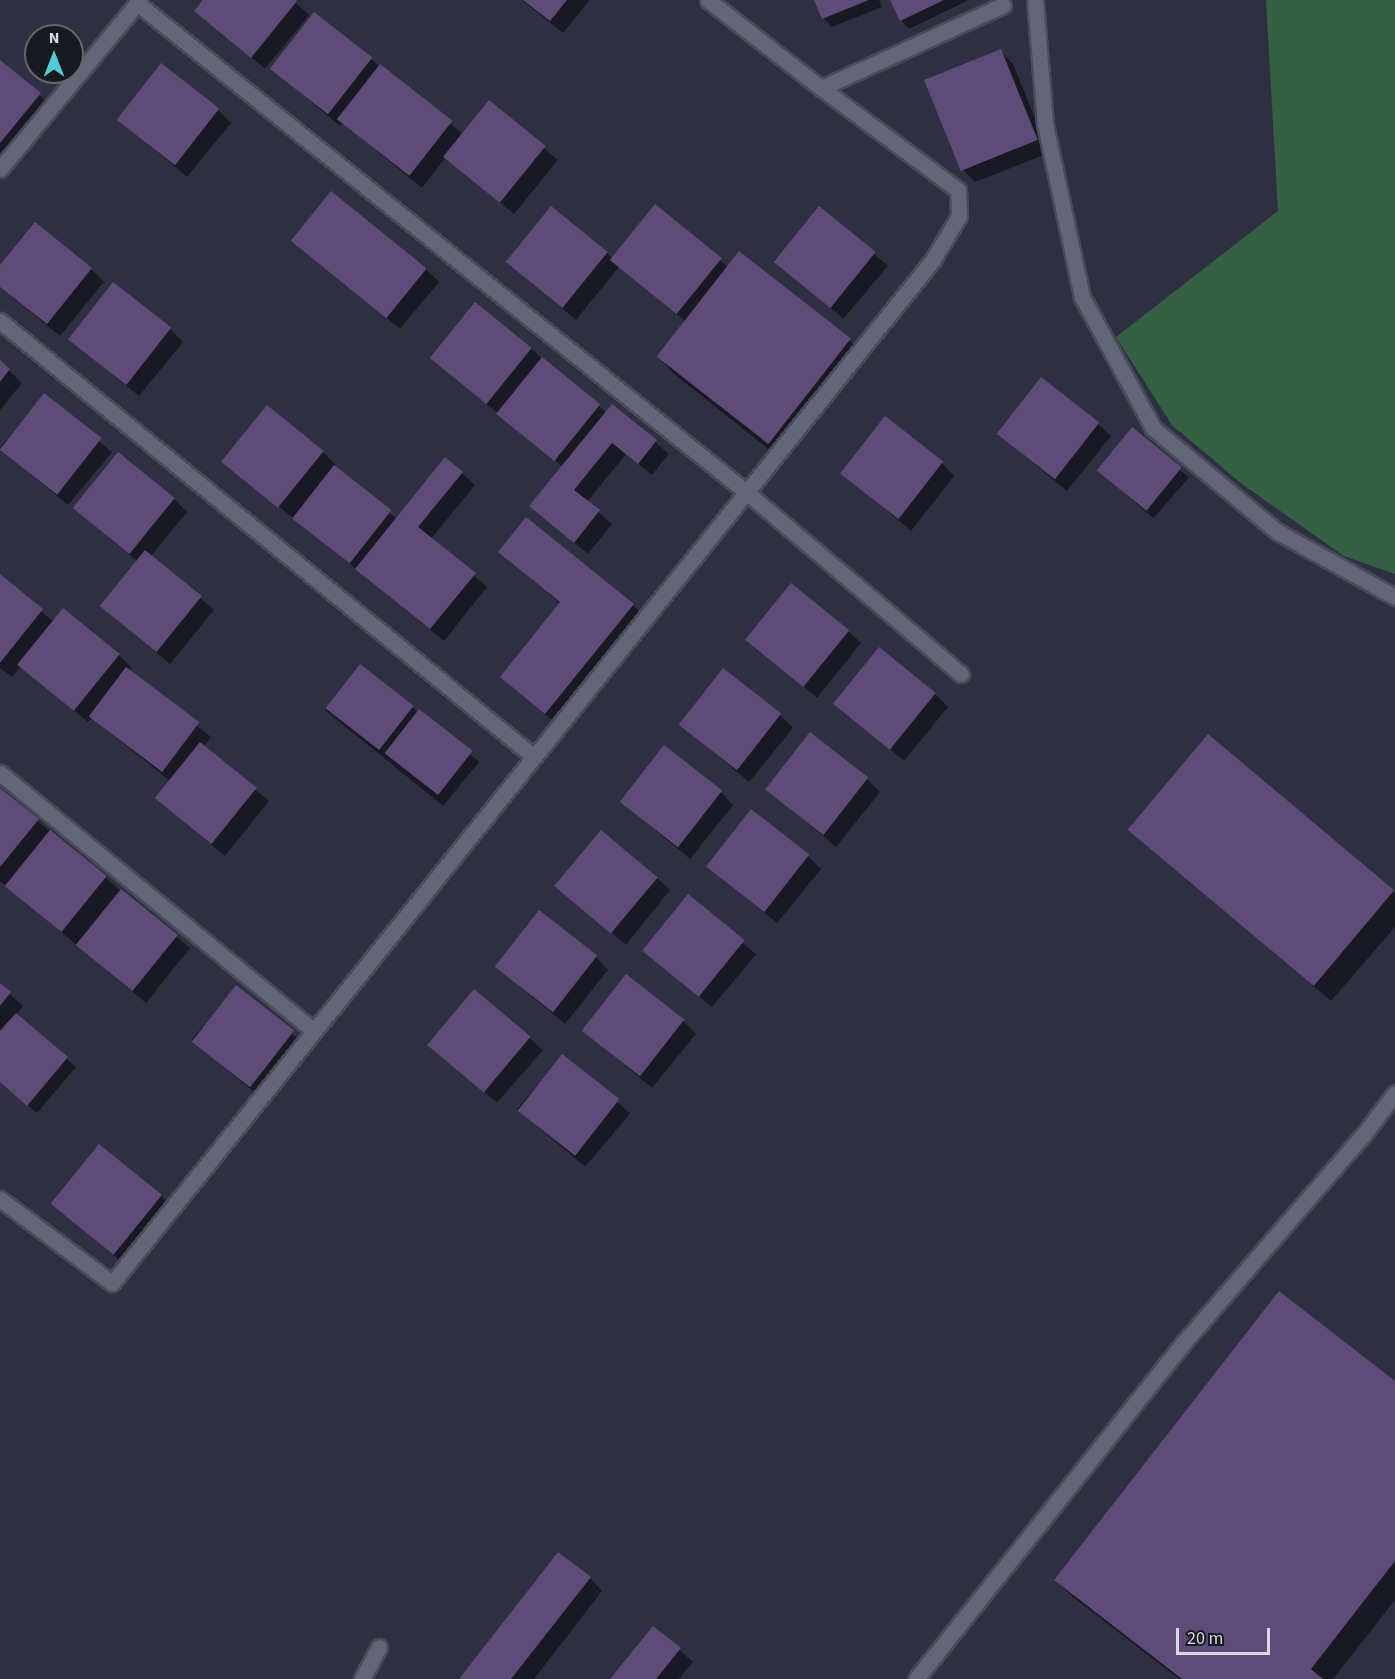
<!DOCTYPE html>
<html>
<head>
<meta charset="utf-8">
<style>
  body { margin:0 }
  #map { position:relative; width:1395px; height:1679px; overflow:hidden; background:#2e3042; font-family:"Source Sans 3",sans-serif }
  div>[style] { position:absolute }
  .green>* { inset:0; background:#356044 }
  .shadow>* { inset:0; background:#0007; transform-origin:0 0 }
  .building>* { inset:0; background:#5f4b77; transform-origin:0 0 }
  .roads { filter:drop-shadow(2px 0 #494b59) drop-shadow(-2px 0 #494b59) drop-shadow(0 2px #494b59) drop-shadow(0 -2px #494b59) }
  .minor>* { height:15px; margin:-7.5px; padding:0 7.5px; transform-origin:7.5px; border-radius:7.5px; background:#636579 }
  span { translate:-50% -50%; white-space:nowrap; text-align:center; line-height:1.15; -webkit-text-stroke:5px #181921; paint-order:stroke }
  .north { position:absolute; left:24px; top:24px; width:60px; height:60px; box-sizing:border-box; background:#181921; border:2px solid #656770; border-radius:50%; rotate:0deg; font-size:16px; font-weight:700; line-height:24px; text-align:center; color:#d9dbe6 }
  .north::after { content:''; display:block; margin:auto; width:21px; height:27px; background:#51ccd4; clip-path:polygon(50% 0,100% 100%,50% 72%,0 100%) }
  .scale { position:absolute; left:1176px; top:1628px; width:94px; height:27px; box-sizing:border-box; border:3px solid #d9dbe6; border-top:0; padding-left:8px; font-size:18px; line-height:21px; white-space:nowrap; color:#d9dbe6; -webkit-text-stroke:4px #181921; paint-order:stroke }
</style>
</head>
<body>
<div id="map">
  <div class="green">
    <div style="clip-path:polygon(1266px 0,1395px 0,1395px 574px,1344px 556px,1242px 484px,1172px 425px,1116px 337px,1278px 211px)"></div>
  </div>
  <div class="shadow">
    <div style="clip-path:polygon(205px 0,293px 0,309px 15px,265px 69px,196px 11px)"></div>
    <div style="clip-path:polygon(522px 0,590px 0,563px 33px)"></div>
    <div style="clip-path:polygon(816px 0,879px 0,882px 7px,832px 27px,823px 18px)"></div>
    <div style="clip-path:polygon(891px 0,967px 0,967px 1px,909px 29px,901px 20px)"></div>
    <div style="clip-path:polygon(1000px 51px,1013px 64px,1049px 153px,975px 182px,962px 169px)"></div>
    <div style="clip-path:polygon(371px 59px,463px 134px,489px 102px,558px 160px,514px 214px,446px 157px,422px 188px,343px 123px,340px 126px,271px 68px)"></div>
    <div style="clip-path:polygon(0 62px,53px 107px,9px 161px,0 154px)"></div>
    <div style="clip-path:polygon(218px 110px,231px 123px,187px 177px,118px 119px)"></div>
    <div style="clip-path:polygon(655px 207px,728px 267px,849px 340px,866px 357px,782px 460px,673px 373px,657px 356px,685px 321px,619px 267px,576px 320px,507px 262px,607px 253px,613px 259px)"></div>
    <div style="left:819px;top:208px;width:90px;height:69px;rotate:40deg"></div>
    <div style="clip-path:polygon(293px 241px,426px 269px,439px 282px,400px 329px)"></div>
    <div style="clip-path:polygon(0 267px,91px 269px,104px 282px,60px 336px,0 287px)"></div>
    <div style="clip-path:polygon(170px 329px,183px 342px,139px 396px,70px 339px)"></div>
    <div style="clip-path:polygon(531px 349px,607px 413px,613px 406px,669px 454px,652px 475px,626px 454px,587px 502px,612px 524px,588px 554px,531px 506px,563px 467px,431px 358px)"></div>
    <div style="clip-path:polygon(0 362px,22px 383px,0 410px)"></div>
    <div style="left:44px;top:395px;width:89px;height:69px;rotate:40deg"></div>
    <div style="clip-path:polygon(1098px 424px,1111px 436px,1067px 491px,998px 433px)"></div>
    <div style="left:1133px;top:429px;width:74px;height:54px;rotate:41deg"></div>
    <div style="clip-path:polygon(323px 452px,336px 465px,334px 467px,397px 519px,462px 473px,475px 485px,431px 539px,487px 587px,444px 641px,223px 461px)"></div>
    <div style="clip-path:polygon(942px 463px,954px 476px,911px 531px,841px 472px)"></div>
    <div style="clip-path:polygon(174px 499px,187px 512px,151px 556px,214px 610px,170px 664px,101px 606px,138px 562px,74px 508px)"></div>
    <div style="clip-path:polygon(500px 552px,633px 605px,646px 618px,559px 726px,502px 677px,561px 604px)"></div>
    <div style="clip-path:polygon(0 576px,54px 622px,63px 611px,119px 655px,132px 668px,130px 671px,211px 737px,203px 747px,269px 801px,225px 856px,156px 798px,170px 781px,92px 718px,88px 722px,21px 666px,12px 677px,0 668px)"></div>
    <div style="clip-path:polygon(848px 631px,861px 643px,817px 698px,748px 639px)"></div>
    <div style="left:361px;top:666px;width:152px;height:57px;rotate:39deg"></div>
    <div style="clip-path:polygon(935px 694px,948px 707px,904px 761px,835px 704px)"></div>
    <div style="clip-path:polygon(780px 715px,793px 728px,749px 782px,680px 724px)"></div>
    <div style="clip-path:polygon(1208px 736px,1395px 894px,1395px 927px,1331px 1001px,1129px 829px)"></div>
    <div style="clip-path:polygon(867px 779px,880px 792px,836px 847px,767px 789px)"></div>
    <div style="clip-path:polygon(0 790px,190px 948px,146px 1003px,0 881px)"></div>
    <div style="clip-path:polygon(721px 792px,733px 805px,690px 859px,621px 801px)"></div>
    <div style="clip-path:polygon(808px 856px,821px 869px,777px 923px,708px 865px)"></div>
    <div style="clip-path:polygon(657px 878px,670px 890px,626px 945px,557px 886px)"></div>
    <div style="left:688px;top:897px;width:89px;height:69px;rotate:40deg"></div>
    <div style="clip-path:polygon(596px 957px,608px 970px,565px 1024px,495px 966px)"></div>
    <div style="clip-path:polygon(0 985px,23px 1006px,16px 1015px,76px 1067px,37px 1113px,0 1082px)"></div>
    <div style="left:236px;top:987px;width:91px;height:69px;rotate:40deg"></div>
    <div style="left:475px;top:991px;width:90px;height:70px;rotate:41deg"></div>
    <div style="clip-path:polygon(683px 1021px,696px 1034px,652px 1088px,583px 1030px)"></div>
    <div style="left:562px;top:1056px;width:89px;height:70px;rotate:40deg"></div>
    <div style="clip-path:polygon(161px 1196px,173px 1209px,126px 1266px,52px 1203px)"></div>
    <div style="clip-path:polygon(1395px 1383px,1395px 1600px,1333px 1679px,1179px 1679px,1073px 1597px,1056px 1580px)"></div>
    <div style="clip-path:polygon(590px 1578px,602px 1591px,534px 1679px,461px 1679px)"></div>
    <div style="clip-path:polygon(654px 1628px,693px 1662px,679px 1679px,612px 1679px)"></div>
  </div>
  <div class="building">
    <div style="clip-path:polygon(203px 0,296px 0,297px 1px,251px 58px,194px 11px)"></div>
    <div style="clip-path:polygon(523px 0,567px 0,550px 21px)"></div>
    <div style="clip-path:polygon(814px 0,869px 0,822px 19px)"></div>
    <div style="clip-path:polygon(890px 0,944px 0,900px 21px)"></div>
    <div style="left:314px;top:12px;width:74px;height:72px;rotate:38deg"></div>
    <div style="left:1001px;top:49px;width:98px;height:83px;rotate:68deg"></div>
    <div style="clip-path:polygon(0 60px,41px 93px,0 143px)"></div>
    <div style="left:161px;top:63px;width:74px;height:72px;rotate:38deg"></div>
    <div style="left:380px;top:64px;width:92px;height:70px;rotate:38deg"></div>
    <div style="left:489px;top:100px;width:73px;height:73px;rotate:39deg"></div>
    <div style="left:331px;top:191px;width:123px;height:64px;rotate:39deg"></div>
    <div style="left:655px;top:204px;width:86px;height:72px;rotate:39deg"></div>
    <div style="left:551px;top:206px;width:73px;height:72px;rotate:39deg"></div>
    <div style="left:819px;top:206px;width:73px;height:72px;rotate:39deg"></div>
    <div style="clip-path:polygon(35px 222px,92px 268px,47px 324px,0 287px,0 265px)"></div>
    <div style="left:739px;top:251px;width:142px;height:134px;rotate:38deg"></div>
    <div style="left:113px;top:282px;width:74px;height:73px;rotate:38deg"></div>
    <div style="left:475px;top:302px;width:73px;height:72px;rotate:39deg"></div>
    <div style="left:542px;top:357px;width:75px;height:73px;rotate:39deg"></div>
    <div style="clip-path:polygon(0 360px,10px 369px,0 382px)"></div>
    <div style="left:1041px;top:377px;width:74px;height:72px;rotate:38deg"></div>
    <div style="left:44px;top:393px;width:73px;height:72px;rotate:38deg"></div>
    <div style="clip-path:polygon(612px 404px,657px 440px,638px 464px,612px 443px,574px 490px,600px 510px,574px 543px,529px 506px)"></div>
    <div style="left:267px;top:405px;width:73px;height:73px;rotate:39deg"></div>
    <div style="left:885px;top:416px;width:74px;height:73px;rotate:38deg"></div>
    <div style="left:1132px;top:427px;width:64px;height:56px;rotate:39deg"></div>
    <div style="left:118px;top:452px;width:73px;height:72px;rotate:39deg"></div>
    <div style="clip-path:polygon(445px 457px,463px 472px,418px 527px,476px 573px,430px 629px,355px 569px)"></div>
    <div style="left:334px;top:465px;width:73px;height:68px;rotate:38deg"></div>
    <div style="clip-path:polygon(526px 517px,634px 604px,545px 714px,500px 677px,560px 602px,498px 552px)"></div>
    <div style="left:145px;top:550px;width:73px;height:72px;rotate:39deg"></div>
    <div style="clip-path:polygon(0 574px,43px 609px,0 663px)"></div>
    <div style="left:791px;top:583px;width:75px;height:73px;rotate:39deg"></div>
    <div style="left:63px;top:608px;width:73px;height:73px;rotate:39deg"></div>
    <div style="left:879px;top:647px;width:73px;height:73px;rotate:39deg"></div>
    <div style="left:360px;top:664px;width:68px;height:56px;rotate:38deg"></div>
    <div style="left:126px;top:667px;width:92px;height:62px;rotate:37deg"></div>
    <div style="left:723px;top:668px;width:74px;height:72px;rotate:38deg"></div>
    <div style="left:419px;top:709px;width:68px;height:56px;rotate:38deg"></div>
    <div style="left:810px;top:732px;width:74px;height:73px;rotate:38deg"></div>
    <div style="left:1208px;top:734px;width:243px;height:125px;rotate:40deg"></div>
    <div style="left:200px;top:742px;width:73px;height:72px;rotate:39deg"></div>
    <div style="left:664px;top:745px;width:74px;height:72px;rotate:38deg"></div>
    <div style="clip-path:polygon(0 788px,39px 819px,0 867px)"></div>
    <div style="left:751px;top:809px;width:74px;height:73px;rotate:38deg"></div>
    <div style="left:50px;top:830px;width:73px;height:72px;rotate:39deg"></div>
    <div style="left:601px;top:830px;width:74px;height:73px;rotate:40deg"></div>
    <div style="left:121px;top:889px;width:73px;height:72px;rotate:39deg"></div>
    <div style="left:688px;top:894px;width:73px;height:73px;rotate:39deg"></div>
    <div style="left:539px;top:910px;width:74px;height:72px;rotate:38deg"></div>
    <div style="left:626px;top:974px;width:74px;height:72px;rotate:38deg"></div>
    <div style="clip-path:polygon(0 983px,11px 992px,0 1006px)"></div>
    <div style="left:236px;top:985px;width:74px;height:72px;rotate:38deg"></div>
    <div style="left:474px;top:989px;width:74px;height:73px;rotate:40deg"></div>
    <div style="clip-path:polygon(16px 1013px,68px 1057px,27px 1106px,0 1082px,0 1031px)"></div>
    <div style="left:562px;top:1054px;width:73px;height:72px;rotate:38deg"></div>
    <div style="left:99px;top:1144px;width:81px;height:77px;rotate:39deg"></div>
    <div style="clip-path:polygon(1279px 1291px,1395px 1381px,1395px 1561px,1311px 1669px,1323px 1679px,1182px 1679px,1054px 1580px)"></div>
    <div style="clip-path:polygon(558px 1552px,591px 1577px,511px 1679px,459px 1679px)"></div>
    <div style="clip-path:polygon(653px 1626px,681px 1648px,656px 1679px,610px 1679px)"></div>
  </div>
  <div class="roads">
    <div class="minor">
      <div style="left:708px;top:0;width:143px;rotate:37.9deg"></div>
      <div style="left:821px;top:88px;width:200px;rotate:-24.5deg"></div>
      <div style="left:1035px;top:0;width:124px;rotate:85.4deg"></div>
      <div style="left:1045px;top:124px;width:177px;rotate:77.9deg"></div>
      <div style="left:1082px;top:297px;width:149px;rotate:61.5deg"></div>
      <div style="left:1153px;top:428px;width:163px;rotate:39.8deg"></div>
      <div style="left:1278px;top:532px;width:134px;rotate:29.1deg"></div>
      <div style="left:137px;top:3px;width:780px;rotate:38.75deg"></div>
      <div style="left:745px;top:491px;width:283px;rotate:40.3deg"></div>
      <div style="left:0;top:169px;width:219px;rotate:-50.4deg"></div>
      <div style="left:0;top:321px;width:688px;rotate:39.22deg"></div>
      <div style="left:0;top:773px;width:406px;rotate:39.4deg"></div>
      <div style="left:0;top:1199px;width:140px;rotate:36.9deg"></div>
      <div style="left:112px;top:1283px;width:1310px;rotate:-51.26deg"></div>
      <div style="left:932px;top:261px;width:52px;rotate:-59deg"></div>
      <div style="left:959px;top:216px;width:26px;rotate:-92deg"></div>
      <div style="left:958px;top:190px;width:171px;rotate:-143.3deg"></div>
      <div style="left:362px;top:1679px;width:36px;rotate:-62deg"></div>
      <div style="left:916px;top:1679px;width:433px;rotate:-51.5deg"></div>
      <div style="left:1186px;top:1340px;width:272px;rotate:-49.2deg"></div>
      <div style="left:1364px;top:1134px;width:51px;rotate:-52.9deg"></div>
    </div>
  </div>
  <div class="north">N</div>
  <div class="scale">20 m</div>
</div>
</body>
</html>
